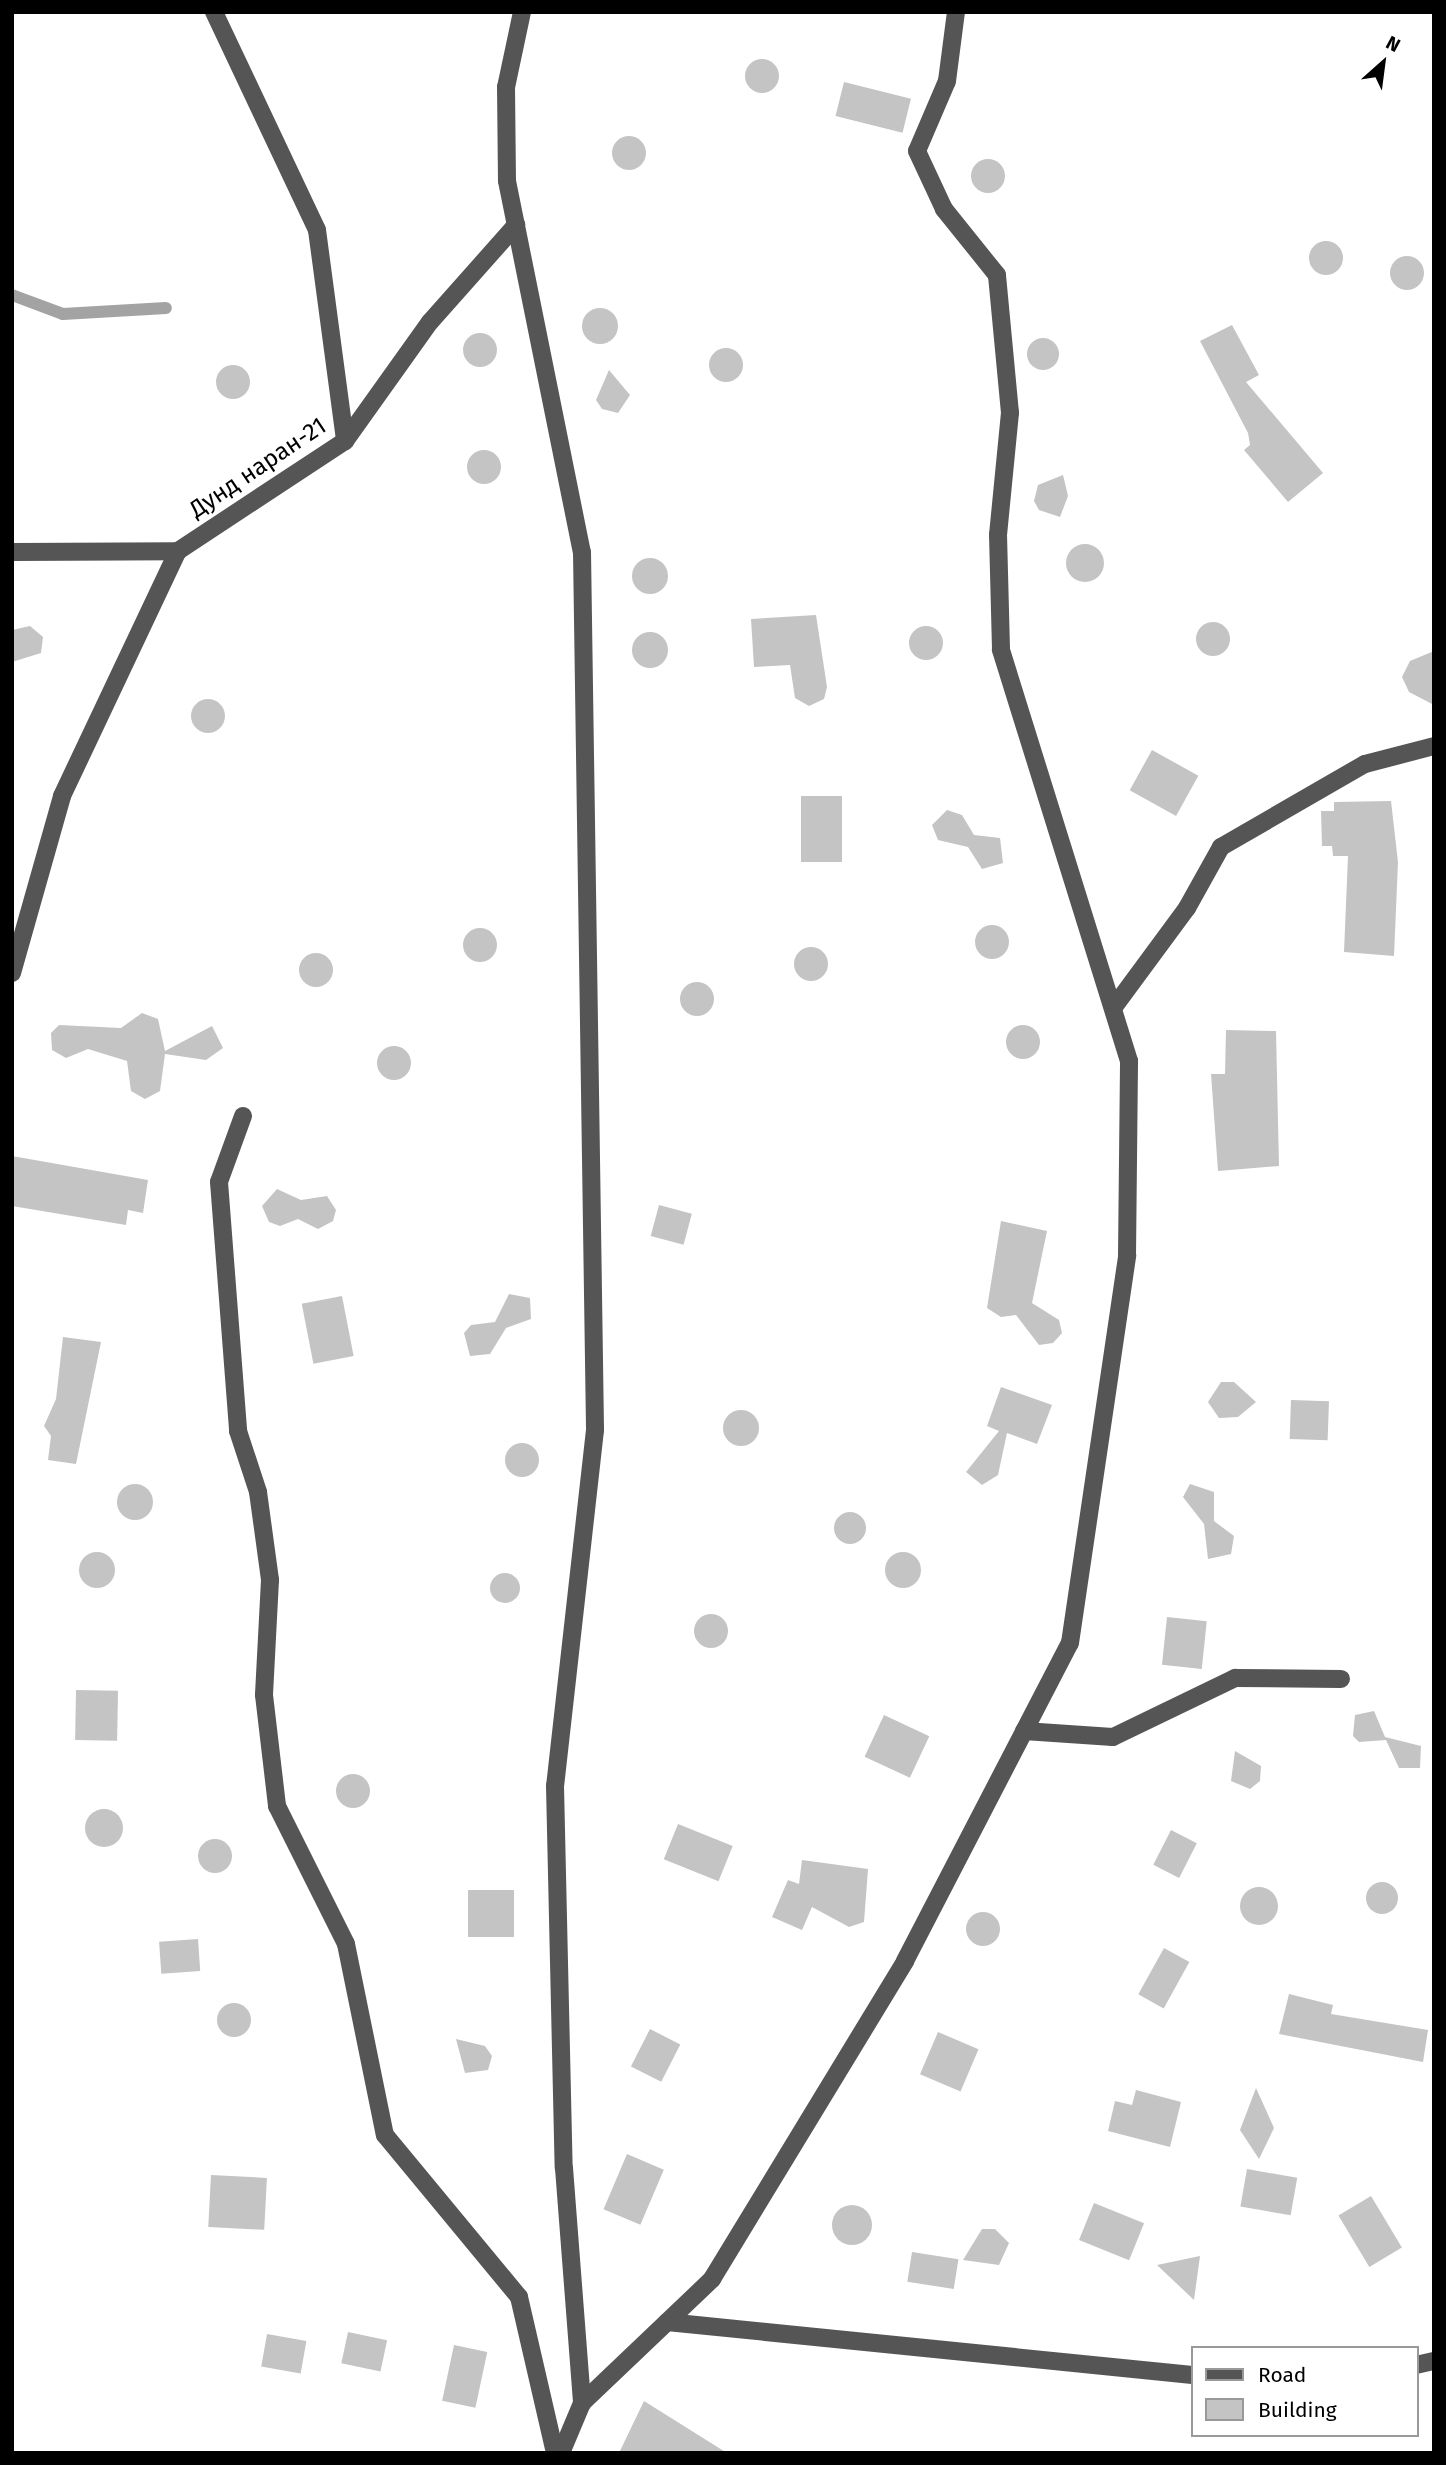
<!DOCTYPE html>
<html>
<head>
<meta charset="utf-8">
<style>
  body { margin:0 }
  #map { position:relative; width:1446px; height:2465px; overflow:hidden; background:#fff; font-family:"Fira Sans",sans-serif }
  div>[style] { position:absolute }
  .stream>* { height:12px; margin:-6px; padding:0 6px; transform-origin:6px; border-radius:6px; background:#a3a3a3 }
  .building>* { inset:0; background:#c4c4c4; transform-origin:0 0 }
  .round { border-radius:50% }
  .minor>* { height:18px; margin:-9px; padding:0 9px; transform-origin:9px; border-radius:9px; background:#555 }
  span { translate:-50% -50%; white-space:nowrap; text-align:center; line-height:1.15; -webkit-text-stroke:5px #fff; paint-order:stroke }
  .street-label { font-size:24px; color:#000 }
  .frame { position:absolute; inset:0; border:14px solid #000; pointer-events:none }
  .legend { position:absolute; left:1191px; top:2346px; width:228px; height:91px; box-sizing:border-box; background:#fff; border:2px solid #999; margin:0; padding:9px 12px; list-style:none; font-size:21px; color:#000 }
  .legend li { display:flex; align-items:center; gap:14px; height:35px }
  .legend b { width:35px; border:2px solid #999 }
  .north { position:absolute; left:1348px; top:28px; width:70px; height:70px; -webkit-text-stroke:5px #fff; paint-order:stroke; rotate:28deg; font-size:19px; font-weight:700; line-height:28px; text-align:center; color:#000 }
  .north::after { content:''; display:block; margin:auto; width:24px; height:32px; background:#000; clip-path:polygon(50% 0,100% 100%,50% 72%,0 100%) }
</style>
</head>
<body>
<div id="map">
  <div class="stream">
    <div style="left:12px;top:295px;width:54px;rotate:20.4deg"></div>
    <div style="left:63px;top:314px;width:103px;rotate:-3.3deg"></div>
  </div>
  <div class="building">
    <div class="round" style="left:745px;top:59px;width:34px;height:34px"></div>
    <div style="left:844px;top:82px;width:69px;height:35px;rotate:14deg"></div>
    <div class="round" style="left:612px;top:136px;width:34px;height:34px"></div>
    <div class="round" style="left:971px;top:159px;width:34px;height:34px"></div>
    <div class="round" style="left:1309px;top:241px;width:34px;height:34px"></div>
    <div class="round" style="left:1390px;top:256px;width:34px;height:34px"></div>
    <div class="round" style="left:582px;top:308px;width:36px;height:36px"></div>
    <div style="clip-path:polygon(1232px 325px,1259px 375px,1246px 382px,1323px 473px,1288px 502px,1244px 450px,1250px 445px,1248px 433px,1200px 341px)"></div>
    <div class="round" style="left:463px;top:333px;width:34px;height:34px"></div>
    <div class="round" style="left:1027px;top:338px;width:32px;height:32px"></div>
    <div class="round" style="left:709px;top:348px;width:34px;height:34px"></div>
    <div class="round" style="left:216px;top:365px;width:34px;height:34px"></div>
    <div style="clip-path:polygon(609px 370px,630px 395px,618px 413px,602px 409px,596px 400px)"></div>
    <div class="round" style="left:467px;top:450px;width:34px;height:34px"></div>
    <div style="clip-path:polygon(1063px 475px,1068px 496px,1060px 517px,1039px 510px,1034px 501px,1038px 485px)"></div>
    <div class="round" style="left:1066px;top:544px;width:38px;height:38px"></div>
    <div class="round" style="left:632px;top:558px;width:36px;height:36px"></div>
    <div style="clip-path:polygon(816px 615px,827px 687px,824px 699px,809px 706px,795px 698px,790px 665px,754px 667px,751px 619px)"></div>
    <div class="round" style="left:1196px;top:622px;width:34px;height:34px"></div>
    <div class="round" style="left:909px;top:626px;width:34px;height:34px"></div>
    <div style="clip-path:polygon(30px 626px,43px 637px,41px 653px,12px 662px,12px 630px)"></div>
    <div class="round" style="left:632px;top:632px;width:36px;height:36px"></div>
    <div style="clip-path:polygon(1434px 651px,1434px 705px,1409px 692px,1402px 677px,1410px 661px)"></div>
    <div class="round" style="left:191px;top:699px;width:34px;height:34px"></div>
    <div style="left:1152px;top:750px;width:53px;height:46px;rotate:29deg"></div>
    <div style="left:801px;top:796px;width:41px;height:66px"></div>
    <div style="clip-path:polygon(1391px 801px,1398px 862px,1394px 956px,1344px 952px,1348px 856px,1333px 856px,1332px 846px,1322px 846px,1321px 811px,1334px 811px,1334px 802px)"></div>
    <div style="clip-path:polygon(947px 810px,962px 815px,974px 835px,1000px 838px,1003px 863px,982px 869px,968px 847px,938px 840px,932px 825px)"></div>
    <div class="round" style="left:975px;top:925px;width:34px;height:34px"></div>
    <div class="round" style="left:463px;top:928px;width:34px;height:34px"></div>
    <div class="round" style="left:794px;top:947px;width:34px;height:34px"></div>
    <div class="round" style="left:299px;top:953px;width:34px;height:34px"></div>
    <div class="round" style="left:680px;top:982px;width:34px;height:34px"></div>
    <div style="clip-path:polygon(142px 1013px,158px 1019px,165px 1051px,212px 1026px,223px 1048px,206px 1060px,165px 1054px,160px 1091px,145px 1099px,131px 1091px,127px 1061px,88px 1049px,66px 1058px,52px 1050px,51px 1033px,59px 1025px,121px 1028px)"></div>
    <div class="round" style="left:1006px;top:1025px;width:34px;height:34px"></div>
    <div style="clip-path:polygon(1226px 1030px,1276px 1031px,1279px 1166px,1218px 1171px,1211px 1074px,1225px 1074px)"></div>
    <div class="round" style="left:377px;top:1046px;width:34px;height:34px"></div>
    <div style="clip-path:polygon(12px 1156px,148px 1180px,143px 1213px,128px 1210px,126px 1225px,12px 1206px)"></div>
    <div style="clip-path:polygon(277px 1189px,301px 1200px,327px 1196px,336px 1210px,333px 1221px,318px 1229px,298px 1219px,280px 1226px,269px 1222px,262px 1206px)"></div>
    <div style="left:659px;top:1205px;width:34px;height:32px;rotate:15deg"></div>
    <div style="clip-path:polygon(1001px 1221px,1047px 1231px,1032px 1303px,1059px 1320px,1062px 1333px,1053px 1343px,1039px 1345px,1016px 1315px,1001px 1317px,987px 1308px)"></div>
    <div style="clip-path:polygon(509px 1294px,530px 1298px,531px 1319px,506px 1328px,490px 1354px,470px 1356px,464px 1333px,471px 1325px,495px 1322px)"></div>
    <div style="left:342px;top:1296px;width:61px;height:41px;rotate:79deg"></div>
    <div style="clip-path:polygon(63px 1337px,101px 1342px,76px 1464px,48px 1460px,51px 1436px,44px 1426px,56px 1399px)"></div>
    <div style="clip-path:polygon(1221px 1382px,1234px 1382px,1256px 1402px,1238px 1417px,1219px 1418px,1208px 1402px)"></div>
    <div style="clip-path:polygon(1001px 1387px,1052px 1405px,1037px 1444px,1007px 1433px,998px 1475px,982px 1485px,966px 1472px,999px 1431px,987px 1426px)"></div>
    <div style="left:1291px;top:1400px;width:38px;height:39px;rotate:2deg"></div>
    <div class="round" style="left:723px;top:1410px;width:36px;height:36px"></div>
    <div class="round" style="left:505px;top:1443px;width:34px;height:34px"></div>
    <div style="clip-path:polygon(1190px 1484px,1214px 1492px,1214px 1521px,1234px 1536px,1231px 1554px,1208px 1559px,1204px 1524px,1183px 1497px)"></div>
    <div class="round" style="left:117px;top:1484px;width:36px;height:36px"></div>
    <div class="round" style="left:834px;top:1512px;width:32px;height:32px"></div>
    <div class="round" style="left:79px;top:1552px;width:36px;height:36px"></div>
    <div class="round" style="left:885px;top:1552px;width:36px;height:36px"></div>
    <div class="round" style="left:490px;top:1573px;width:30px;height:30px"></div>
    <div class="round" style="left:694px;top:1614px;width:34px;height:34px"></div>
    <div style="left:1167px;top:1617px;width:40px;height:48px;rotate:6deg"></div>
    <div style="left:76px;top:1690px;width:42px;height:50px;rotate:1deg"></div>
    <div style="clip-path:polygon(1374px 1711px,1385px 1737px,1421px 1746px,1420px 1768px,1399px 1768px,1386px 1740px,1359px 1742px,1353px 1736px,1355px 1715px)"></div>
    <div style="left:884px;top:1715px;width:50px;height:46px;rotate:25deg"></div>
    <div style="clip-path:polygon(1235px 1751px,1261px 1766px,1260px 1781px,1250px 1789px,1231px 1781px)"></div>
    <div class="round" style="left:336px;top:1774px;width:34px;height:34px"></div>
    <div class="round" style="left:85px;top:1809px;width:38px;height:38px"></div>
    <div style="left:678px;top:1824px;width:59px;height:38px;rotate:22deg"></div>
    <div style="left:1171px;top:1830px;width:29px;height:39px;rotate:27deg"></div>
    <div class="round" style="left:198px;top:1839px;width:34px;height:34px"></div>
    <div style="clip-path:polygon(802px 1860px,868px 1869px,864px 1922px,849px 1927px,812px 1907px,802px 1930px,772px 1917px,788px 1880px,799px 1884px)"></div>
    <div class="round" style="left:1366px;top:1882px;width:32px;height:32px"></div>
    <div class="round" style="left:1240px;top:1887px;width:38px;height:38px"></div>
    <div style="left:468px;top:1890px;width:46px;height:47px"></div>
    <div class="round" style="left:966px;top:1912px;width:34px;height:34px"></div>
    <div style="left:198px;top:1939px;width:32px;height:39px;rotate:86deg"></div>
    <div style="left:1164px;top:1948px;width:29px;height:53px;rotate:29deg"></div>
    <div style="clip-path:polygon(1289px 1994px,1333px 2005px,1331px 2014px,1428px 2030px,1423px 2062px,1279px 2034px)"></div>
    <div class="round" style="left:217px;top:2003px;width:34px;height:34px"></div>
    <div style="left:650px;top:2029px;width:34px;height:42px;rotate:27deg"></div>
    <div style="left:938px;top:2032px;width:44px;height:46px;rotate:23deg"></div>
    <div style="clip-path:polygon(456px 2039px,485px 2046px,492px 2056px,488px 2070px,465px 2073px)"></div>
    <div style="clip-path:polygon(1256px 2088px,1274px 2128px,1259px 2159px,1240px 2130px)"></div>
    <div style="clip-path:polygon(1136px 2090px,1181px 2102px,1170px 2147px,1108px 2131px,1115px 2101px,1132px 2105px)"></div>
    <div style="left:627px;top:2154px;width:40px;height:60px;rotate:23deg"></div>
    <div style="left:1247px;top:2169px;width:51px;height:38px;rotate:10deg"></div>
    <div style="left:211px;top:2175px;width:56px;height:52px;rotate:3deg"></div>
    <div style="left:1371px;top:2196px;width:60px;height:38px;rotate:59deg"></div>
    <div style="left:1094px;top:2203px;width:54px;height:40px;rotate:22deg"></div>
    <div class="round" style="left:832px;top:2205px;width:40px;height:40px"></div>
    <div style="clip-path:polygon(982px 2229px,995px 2229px,1009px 2243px,999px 2265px,963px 2260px)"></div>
    <div style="left:912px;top:2252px;width:47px;height:30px;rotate:9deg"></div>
    <div style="clip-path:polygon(1200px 2256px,1194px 2300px,1157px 2265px)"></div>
    <div style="left:348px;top:2332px;width:40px;height:32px;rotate:12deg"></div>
    <div style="left:267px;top:2334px;width:40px;height:33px;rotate:10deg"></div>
    <div style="left:454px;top:2345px;width:34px;height:57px;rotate:12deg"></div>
    <div style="clip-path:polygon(644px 2401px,727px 2453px,619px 2453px)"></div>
  </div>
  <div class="minor">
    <div style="left:214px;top:12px;width:241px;rotate:64.7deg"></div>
    <div style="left:317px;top:230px;width:213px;rotate:82.4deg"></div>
    <div style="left:522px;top:12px;width:77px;rotate:102deg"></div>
    <div style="left:506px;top:87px;width:94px;rotate:89.4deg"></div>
    <div style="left:507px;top:181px;width:379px;rotate:78.6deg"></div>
    <div style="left:582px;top:552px;width:878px;rotate:89.15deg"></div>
    <div style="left:595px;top:1430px;width:358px;rotate:96.4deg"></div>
    <div style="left:555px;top:1786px;width:382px;rotate:88.7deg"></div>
    <div style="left:564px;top:2168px;width:236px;rotate:85.6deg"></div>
    <div style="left:12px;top:552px;width:166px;rotate:-0.3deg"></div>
    <div style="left:178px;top:551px;width:200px;rotate:-33.4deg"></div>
    <div style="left:345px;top:441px;width:146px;rotate:-54.5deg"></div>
    <div style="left:430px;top:322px;width:130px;rotate:-48.4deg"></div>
    <div style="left:12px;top:973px;width:184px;rotate:-74.2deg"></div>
    <div style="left:62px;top:796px;width:271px;rotate:-64.7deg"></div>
    <div style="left:1114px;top:1007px;width:123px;rotate:-53.6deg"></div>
    <div style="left:1187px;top:908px;width:70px;rotate:-60.9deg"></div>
    <div style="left:1221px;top:847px;width:166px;rotate:-30deg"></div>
    <div style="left:1365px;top:764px;width:71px;rotate:-14.6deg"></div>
    <div style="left:243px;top:1116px;width:70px;rotate:110deg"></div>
    <div style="left:219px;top:1182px;width:250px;rotate:85.6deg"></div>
    <div style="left:238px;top:1431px;width:64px;rotate:71.8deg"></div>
    <div style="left:258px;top:1492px;width:89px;rotate:82.2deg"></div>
    <div style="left:270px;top:1580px;width:115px;rotate:93deg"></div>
    <div style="left:264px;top:1695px;width:112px;rotate:83.3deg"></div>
    <div style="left:277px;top:1806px;width:154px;rotate:63.4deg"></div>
    <div style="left:346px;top:1944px;width:195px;rotate:78.5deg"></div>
    <div style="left:385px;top:2135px;width:210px;rotate:50.4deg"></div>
    <div style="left:519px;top:2297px;width:160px;rotate:77deg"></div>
    <div style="left:1024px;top:1731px;width:89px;rotate:3.9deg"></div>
    <div style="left:1113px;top:1737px;width:136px;rotate:-25.8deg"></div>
    <div style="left:1235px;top:1678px;width:106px;rotate:0.5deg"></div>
    <div style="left:667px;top:2322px;width:528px;rotate:5.76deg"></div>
    <div style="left:1416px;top:2365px;width:18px;rotate:-13deg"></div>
    <div style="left:561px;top:2453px;width:54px;rotate:-67.2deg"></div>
    <div style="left:582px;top:2403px;width:180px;rotate:-43.6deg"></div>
    <div style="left:712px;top:2279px;width:372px;rotate:-58.7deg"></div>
    <div style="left:905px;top:1961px;width:358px;rotate:-62.6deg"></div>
    <div style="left:1070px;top:1643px;width:392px;rotate:-81.6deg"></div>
    <div style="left:1127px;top:1255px;width:194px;rotate:-89.4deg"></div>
    <div style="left:1129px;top:1061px;width:431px;rotate:-107.3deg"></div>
    <div style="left:1001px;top:649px;width:114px;rotate:-91.5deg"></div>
    <div style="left:998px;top:535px;width:123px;rotate:-84.4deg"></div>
    <div style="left:1010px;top:413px;width:139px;rotate:-95.4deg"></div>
    <div style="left:997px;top:275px;width:85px;rotate:-128.8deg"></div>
    <div style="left:944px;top:209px;width:64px;rotate:-115deg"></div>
    <div style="left:917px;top:151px;width:76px;rotate:-66.8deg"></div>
    <div style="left:947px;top:81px;width:70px;rotate:-82.6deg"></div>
  </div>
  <div class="street-label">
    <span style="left:258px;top:468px;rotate:-34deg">Дунд наран-21</span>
  </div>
  <div class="frame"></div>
  <ul class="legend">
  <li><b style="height:9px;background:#555"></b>Road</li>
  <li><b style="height:19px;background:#c4c4c4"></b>Building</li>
  </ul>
  <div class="north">N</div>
</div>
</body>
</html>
